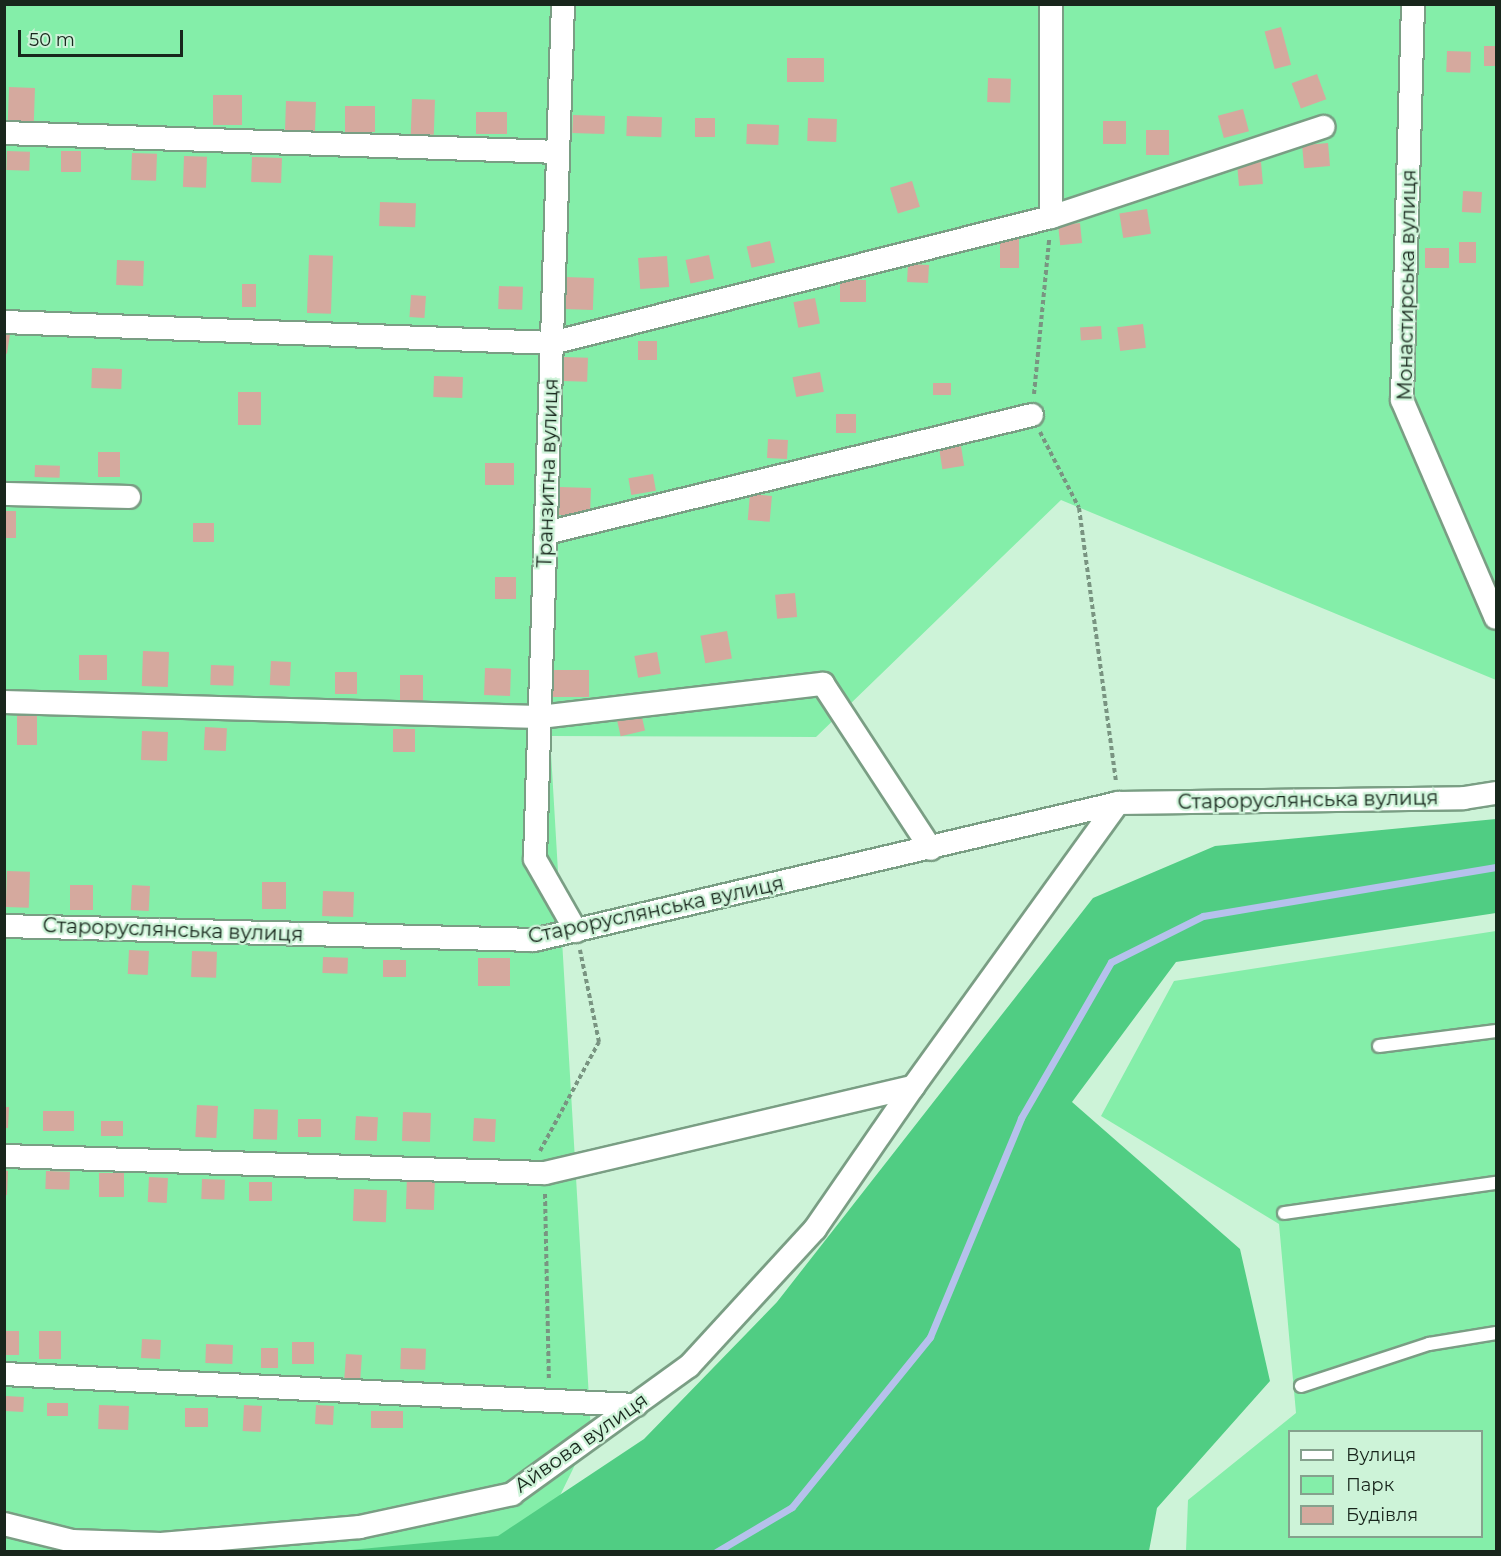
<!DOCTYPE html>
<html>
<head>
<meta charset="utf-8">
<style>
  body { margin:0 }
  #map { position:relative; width:1501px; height:1556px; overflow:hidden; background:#cdf3d8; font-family:Montserrat,sans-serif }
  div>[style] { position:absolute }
  .green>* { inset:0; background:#84eea9 }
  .forest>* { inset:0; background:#50cd83 }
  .stream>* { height:7px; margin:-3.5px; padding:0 3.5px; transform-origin:3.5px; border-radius:3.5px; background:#b6c1ec }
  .building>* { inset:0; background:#d5a99e; transform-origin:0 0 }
  .path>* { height:4px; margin-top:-2px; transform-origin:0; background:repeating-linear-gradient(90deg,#799481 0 4.5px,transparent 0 7.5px) }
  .roads { filter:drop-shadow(2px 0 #7a9e84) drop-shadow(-2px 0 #7a9e84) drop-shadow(0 2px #7a9e84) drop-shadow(0 -2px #7a9e84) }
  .lane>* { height:12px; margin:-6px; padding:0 6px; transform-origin:6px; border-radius:6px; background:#fff }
  .street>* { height:22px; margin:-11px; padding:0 11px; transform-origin:11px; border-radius:11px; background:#fff }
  span { translate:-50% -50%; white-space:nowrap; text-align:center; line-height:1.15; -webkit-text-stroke:4.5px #cdf3d8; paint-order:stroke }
  .street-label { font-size:20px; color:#18261c }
  .frame { position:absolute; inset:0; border:6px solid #18261c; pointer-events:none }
  .legend { position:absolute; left:1288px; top:1430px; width:195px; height:108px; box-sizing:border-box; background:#cdf3d8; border:2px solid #85a18d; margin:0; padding:8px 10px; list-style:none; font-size:18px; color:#18261c }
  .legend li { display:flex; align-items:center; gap:12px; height:30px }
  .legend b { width:30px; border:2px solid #85a18d }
  .scale { position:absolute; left:18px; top:30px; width:165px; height:27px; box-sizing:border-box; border:3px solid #18261c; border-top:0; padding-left:8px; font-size:18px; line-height:21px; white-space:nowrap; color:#18261c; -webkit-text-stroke:4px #cdf3d8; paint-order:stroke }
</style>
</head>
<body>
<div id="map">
  <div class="green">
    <div style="clip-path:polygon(5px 5px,1496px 5px,1496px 680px,1061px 500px,816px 737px,550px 736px,591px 1432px,533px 1551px,5px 1552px)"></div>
    <div style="clip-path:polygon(evenodd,1496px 931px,1496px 1551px,1186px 1551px,1188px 1500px,1296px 1413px,1279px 1224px,1101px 1116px,1174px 981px,1496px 931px,1290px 1432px,1482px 1432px,1482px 1536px,1290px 1536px,1290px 1432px)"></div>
  </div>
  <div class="forest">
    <div style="clip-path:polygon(1496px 819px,1496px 913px,1176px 962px,1072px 1102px,1240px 1249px,1270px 1381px,1157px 1508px,1149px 1551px,340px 1551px,498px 1536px,644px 1439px,777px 1302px,1093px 898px,1215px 846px)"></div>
  </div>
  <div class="stream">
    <div style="left:716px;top:1552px;width:88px;rotate:-30.6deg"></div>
    <div style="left:792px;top:1507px;width:219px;rotate:-50.9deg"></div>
    <div style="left:930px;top:1337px;width:237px;rotate:-67.4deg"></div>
    <div style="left:1021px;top:1118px;width:180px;rotate:-60deg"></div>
    <div style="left:1111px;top:962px;width:103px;rotate:-26.6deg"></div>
    <div style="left:1203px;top:916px;width:297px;rotate:-9.5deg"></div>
  </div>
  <div class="building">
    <div style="left:1281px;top:27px;width:39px;height:17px;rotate:75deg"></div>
    <div style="left:1484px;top:46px;width:12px;height:20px"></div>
    <div style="left:1447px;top:51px;width:24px;height:21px;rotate:2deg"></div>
    <div style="left:787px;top:58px;width:37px;height:24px"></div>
    <div style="left:1317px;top:74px;width:27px;height:27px;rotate:70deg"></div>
    <div style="left:988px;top:78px;width:23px;height:24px;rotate:2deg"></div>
    <div style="left:9px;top:87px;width:26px;height:35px;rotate:2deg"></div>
    <div style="left:213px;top:95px;width:29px;height:30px"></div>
    <div style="left:412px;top:99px;width:23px;height:35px;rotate:2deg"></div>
    <div style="left:286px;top:101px;width:30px;height:29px;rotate:2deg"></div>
    <div style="left:345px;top:106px;width:30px;height:26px"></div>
    <div style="left:1243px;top:109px;width:23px;height:26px;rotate:75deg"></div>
    <div style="left:476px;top:112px;width:31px;height:22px"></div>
    <div style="left:573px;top:115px;width:32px;height:18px;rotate:2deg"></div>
    <div style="left:627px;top:116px;width:35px;height:20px;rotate:2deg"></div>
    <div style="left:695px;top:118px;width:20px;height:19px"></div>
    <div style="left:808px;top:118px;width:29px;height:23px;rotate:2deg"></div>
    <div style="left:1103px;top:121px;width:23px;height:23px"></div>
    <div style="left:747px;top:124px;width:32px;height:20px;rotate:2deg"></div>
    <div style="left:1146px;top:130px;width:23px;height:25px"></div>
    <div style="left:1328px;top:143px;width:23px;height:26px;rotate:85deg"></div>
    <div style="left:7px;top:151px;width:23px;height:19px;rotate:2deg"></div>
    <div style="left:61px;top:151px;width:20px;height:21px"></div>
    <div style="left:132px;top:153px;width:25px;height:27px;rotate:2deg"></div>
    <div style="left:184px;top:156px;width:23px;height:31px;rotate:2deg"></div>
    <div style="left:252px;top:157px;width:30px;height:25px;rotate:2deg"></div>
    <div style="left:1261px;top:162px;width:22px;height:24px;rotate:85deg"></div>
    <div style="left:912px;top:181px;width:27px;height:23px;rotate:73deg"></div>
    <div style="left:1463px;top:191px;width:19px;height:21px;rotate:3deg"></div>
    <div style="left:380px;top:202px;width:36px;height:24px;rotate:2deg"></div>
    <div style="left:1147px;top:209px;width:25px;height:28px;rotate:81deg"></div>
    <div style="left:1080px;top:223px;width:20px;height:22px;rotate:84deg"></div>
    <div style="left:1000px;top:239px;width:19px;height:29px"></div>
    <div style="left:770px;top:241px;width:22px;height:24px;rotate:77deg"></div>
    <div style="left:1459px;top:242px;width:17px;height:21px"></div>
    <div style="left:1425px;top:248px;width:24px;height:20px"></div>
    <div style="left:309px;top:255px;width:24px;height:58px;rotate:2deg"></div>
    <div style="left:709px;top:255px;width:24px;height:24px;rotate:78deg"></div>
    <div style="left:667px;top:256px;width:31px;height:29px;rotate:86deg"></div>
    <div style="left:117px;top:260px;width:27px;height:25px;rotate:2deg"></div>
    <div style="left:908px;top:264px;width:21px;height:18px;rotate:3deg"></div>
    <div style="left:565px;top:277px;width:29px;height:32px;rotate:2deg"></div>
    <div style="left:840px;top:280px;width:26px;height:22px"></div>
    <div style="left:242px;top:284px;width:14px;height:23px"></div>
    <div style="left:499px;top:286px;width:24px;height:23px;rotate:2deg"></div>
    <div style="left:411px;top:295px;width:15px;height:22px;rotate:4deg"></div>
    <div style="left:815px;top:298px;width:26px;height:22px;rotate:79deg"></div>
    <div style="left:1143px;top:324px;width:24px;height:26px;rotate:83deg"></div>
    <div style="left:1101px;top:326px;width:13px;height:21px;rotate:86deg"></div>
    <div style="left:4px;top:334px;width:6px;height:19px;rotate:9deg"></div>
    <div style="left:638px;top:341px;width:19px;height:19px"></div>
    <div style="left:564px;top:357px;width:24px;height:24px;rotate:2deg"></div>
    <div style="left:92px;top:368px;width:30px;height:20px;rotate:2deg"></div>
    <div style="left:820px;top:372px;width:20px;height:28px;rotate:79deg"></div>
    <div style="left:434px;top:376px;width:29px;height:21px;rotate:2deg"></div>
    <div style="left:933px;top:383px;width:18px;height:12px"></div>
    <div style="left:238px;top:392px;width:23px;height:33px"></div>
    <div style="left:836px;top:414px;width:20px;height:19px"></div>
    <div style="left:768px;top:439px;width:20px;height:19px;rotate:3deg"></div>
    <div style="left:961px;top:446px;width:20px;height:22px;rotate:81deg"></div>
    <div style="left:98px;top:452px;width:22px;height:25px"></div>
    <div style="left:485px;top:463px;width:29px;height:22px"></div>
    <div style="left:35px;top:465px;width:25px;height:12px;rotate:2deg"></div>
    <div style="left:653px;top:474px;width:17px;height:25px;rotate:80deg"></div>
    <div style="left:560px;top:487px;width:31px;height:28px;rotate:2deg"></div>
    <div style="left:750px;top:494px;width:22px;height:26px;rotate:5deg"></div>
    <div style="left:4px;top:511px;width:12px;height:27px"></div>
    <div style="left:193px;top:523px;width:21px;height:19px"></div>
    <div style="left:495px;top:577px;width:21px;height:22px"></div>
    <div style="left:795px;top:593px;width:24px;height:20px;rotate:85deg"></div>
    <div style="left:727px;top:631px;width:28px;height:27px;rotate:80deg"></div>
    <div style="left:143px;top:651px;width:26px;height:35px;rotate:2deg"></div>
    <div style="left:657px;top:652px;width:22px;height:23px;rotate:80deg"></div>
    <div style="left:79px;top:655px;width:28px;height:25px"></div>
    <div style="left:271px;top:661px;width:20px;height:24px;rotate:3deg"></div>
    <div style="left:211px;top:665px;width:23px;height:20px;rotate:2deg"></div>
    <div style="left:485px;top:668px;width:26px;height:27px;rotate:2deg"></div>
    <div style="left:553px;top:670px;width:36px;height:27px"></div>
    <div style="left:335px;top:672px;width:22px;height:22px"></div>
    <div style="left:400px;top:675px;width:23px;height:26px"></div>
    <div style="left:17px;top:711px;width:20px;height:34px"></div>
    <div style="left:641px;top:713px;width:18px;height:25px;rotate:77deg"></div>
    <div style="left:205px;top:727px;width:22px;height:23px;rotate:3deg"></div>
    <div style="left:393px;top:729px;width:22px;height:23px"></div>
    <div style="left:142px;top:731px;width:26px;height:29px;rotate:2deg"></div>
    <div style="left:7px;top:871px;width:23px;height:36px;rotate:2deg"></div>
    <div style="left:262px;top:882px;width:24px;height:27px"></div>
    <div style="left:70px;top:885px;width:23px;height:25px"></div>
    <div style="left:132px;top:885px;width:18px;height:25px;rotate:3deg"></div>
    <div style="left:323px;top:891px;width:31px;height:25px;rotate:2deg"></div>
    <div style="left:129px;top:950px;width:20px;height:24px;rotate:3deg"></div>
    <div style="left:192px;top:951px;width:25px;height:26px;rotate:2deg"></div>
    <div style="left:323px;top:957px;width:25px;height:16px;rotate:2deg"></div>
    <div style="left:478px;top:958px;width:32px;height:28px"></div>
    <div style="left:383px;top:960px;width:23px;height:17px"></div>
    <div style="left:197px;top:1105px;width:21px;height:32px;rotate:3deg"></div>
    <div style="clip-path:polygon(4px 1107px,9px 1107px,8px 1128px,4px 1128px)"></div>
    <div style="left:254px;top:1109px;width:24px;height:30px;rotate:2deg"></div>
    <div style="left:43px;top:1111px;width:31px;height:20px"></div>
    <div style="left:403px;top:1112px;width:28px;height:29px;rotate:2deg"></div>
    <div style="left:356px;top:1116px;width:22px;height:24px;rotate:3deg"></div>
    <div style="left:474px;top:1118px;width:22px;height:23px;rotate:3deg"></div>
    <div style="left:298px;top:1119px;width:23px;height:18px"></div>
    <div style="left:101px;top:1121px;width:22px;height:15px"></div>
    <div style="clip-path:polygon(4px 1170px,8px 1171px,7px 1195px,4px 1195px)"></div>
    <div style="left:46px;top:1171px;width:24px;height:18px;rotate:2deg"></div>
    <div style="left:99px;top:1173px;width:25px;height:24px"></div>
    <div style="left:407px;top:1176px;width:28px;height:33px;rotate:2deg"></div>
    <div style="left:149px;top:1177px;width:19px;height:25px;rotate:3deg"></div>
    <div style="left:202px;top:1179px;width:23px;height:20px;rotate:2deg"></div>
    <div style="left:249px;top:1182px;width:23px;height:19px"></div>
    <div style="left:354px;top:1189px;width:33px;height:32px;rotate:2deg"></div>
    <div style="left:4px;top:1331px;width:15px;height:24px"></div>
    <div style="left:39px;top:1331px;width:22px;height:28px"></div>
    <div style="left:142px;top:1339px;width:19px;height:19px;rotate:3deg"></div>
    <div style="left:292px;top:1342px;width:22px;height:22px"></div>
    <div style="left:206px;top:1344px;width:27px;height:19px;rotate:2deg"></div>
    <div style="left:261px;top:1348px;width:17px;height:20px"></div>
    <div style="left:401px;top:1348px;width:25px;height:21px;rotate:2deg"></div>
    <div style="left:346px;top:1354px;width:16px;height:24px;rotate:4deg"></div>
    <div style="left:6px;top:1396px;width:18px;height:15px;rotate:3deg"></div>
    <div style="left:47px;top:1403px;width:21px;height:13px"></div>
    <div style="left:99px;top:1405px;width:30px;height:24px;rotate:2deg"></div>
    <div style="left:244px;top:1405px;width:18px;height:26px;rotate:3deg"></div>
    <div style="left:316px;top:1405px;width:18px;height:19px;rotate:3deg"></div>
    <div style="left:185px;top:1408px;width:23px;height:19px"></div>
    <div style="left:371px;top:1411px;width:32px;height:17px"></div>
  </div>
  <div class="path">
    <div style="left:1034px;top:394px;width:155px;rotate:-84.4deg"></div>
    <div style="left:1040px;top:432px;width:85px;rotate:62.8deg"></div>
    <div style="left:1079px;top:508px;width:276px;rotate:82.3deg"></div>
    <div style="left:540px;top:1151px;width:124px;rotate:-61.6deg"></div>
    <div style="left:599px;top:1042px;width:94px;rotate:-101.7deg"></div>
    <div style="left:545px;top:1194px;width:187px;rotate:88.8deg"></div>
  </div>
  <div class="roads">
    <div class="lane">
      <div style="left:1379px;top:1046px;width:118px;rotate:-7.3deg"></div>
      <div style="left:1284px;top:1213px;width:214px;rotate:-8.1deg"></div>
      <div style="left:1301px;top:1386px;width:135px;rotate:-18.2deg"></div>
      <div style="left:1429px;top:1344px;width:68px;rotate:-9.3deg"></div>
    </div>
    <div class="street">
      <div style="left:563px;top:4px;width:855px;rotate:91.88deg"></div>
      <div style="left:535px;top:859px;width:83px;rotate:60.3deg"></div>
      <div style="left:1413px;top:4px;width:396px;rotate:91.6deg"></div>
      <div style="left:1402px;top:400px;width:237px;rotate:66.7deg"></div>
      <div style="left:4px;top:133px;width:554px;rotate:1.96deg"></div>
      <div style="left:1051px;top:217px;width:213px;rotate:-90deg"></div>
      <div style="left:4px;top:322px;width:548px;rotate:2.19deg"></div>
      <div style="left:552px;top:343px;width:515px;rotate:-14.17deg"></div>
      <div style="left:1051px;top:217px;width:287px;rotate:-18.3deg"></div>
      <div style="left:4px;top:494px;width:125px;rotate:1.4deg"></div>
      <div style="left:546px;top:533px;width:500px;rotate:-13.65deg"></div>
      <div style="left:4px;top:702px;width:536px;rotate:1.6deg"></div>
      <div style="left:540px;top:717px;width:285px;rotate:-6.7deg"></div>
      <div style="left:823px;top:684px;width:197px;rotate:56.8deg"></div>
      <div style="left:4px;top:926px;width:530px;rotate:1.51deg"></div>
      <div style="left:534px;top:940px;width:600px;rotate:-13.2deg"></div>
      <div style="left:4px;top:1156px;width:541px;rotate:1.8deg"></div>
      <div style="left:545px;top:1173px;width:378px;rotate:-13.2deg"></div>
      <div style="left:4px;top:1374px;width:633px;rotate:2.81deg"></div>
      <div style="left:4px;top:1524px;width:70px;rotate:14deg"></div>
      <div style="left:72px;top:1541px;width:89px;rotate:1.9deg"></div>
      <div style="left:161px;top:1544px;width:200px;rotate:-4.9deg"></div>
      <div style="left:360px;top:1527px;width:156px;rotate:-12.2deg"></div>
      <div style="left:512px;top:1494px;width:218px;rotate:-35.9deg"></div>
      <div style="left:689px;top:1366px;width:186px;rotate:-47.4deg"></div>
      <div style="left:815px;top:1229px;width:173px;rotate:-55.4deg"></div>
      <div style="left:913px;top:1087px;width:350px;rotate:-54.2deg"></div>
      <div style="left:1118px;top:803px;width:346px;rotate:-0.8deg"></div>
      <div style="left:1464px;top:798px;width:32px;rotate:-9deg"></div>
    </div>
  </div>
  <div class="street-label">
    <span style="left:1407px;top:285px;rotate:-89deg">Монастирська вулиця</span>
    <span style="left:548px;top:473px;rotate:-88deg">Транзитна вулиця</span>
    <span style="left:1308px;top:800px;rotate:-1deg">Староруслянська вулиця</span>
    <span style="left:656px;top:910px;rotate:-12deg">Староруслянська вулиця</span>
    <span style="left:173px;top:930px;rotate:2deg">Староруслянська вулиця</span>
    <span style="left:581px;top:1443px;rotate:-35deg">Айвова вулиця</span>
  </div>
  <div class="frame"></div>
  <ul class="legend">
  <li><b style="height:8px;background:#fff"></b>Вулиця</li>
  <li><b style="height:16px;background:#84eea9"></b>Парк</li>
  <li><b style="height:16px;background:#d5a99e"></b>Будівля</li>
  </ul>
  <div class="scale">50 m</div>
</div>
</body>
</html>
